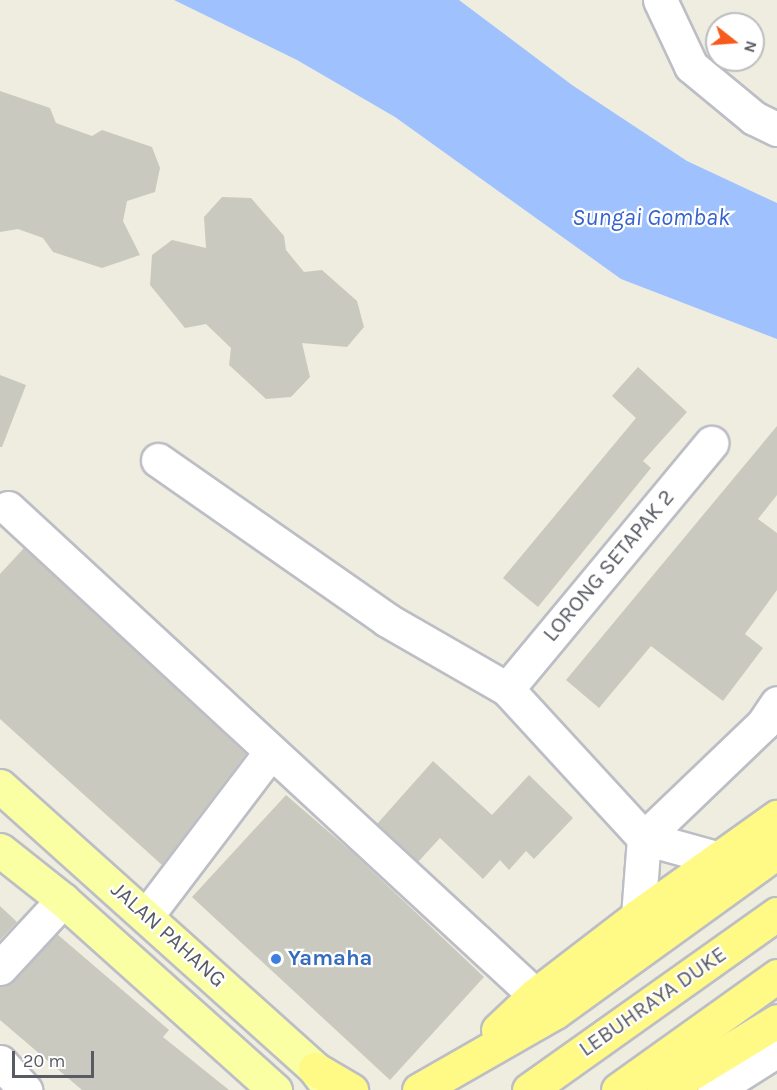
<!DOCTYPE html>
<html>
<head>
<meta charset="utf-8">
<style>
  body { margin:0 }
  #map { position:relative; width:777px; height:1090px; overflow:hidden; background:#eeede0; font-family:Karla,sans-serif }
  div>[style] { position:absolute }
  .water>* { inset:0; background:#9fc2ff }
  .building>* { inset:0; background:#cac9bf }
  .roads { filter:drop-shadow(2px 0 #bdbec5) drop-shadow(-2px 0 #bdbec5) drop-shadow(0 2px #bdbec5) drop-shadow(0 -2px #bdbec5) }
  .minor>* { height:33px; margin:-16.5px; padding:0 16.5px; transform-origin:16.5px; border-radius:16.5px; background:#fff }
  .major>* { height:33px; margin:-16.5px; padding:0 16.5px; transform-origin:16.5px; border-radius:16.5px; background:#fbffa4 }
  .highway>* { height:33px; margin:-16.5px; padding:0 16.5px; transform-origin:16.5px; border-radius:16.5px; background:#fff986 }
  .dots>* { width:16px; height:16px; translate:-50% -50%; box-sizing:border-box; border:3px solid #fff; border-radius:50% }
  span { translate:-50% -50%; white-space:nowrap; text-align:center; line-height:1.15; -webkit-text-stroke:4.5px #fff; paint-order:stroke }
  .street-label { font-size:22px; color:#595b63 }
  .shop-label { font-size:22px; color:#366cbe; font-weight:700 }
  .left { translate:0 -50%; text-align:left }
  .water-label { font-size:24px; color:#3862cc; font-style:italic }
  .north { position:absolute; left:705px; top:12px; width:60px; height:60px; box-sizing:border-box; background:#fff; border:2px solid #bdbdc1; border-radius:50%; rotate:107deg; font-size:16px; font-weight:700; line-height:24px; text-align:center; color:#595b63 }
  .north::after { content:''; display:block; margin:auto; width:21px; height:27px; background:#f75a1d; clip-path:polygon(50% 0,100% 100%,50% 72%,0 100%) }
  .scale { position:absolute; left:12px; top:1051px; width:82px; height:27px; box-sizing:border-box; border:3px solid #595b63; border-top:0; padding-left:8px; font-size:18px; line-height:21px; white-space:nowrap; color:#595b63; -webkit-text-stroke:4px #fff; paint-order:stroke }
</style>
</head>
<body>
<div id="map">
  <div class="water">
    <div style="clip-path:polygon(174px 0,459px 0,572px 85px,687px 161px,777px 203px,777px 339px,621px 279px,395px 117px,297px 60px)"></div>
  </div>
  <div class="building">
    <div style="clip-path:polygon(0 91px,50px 108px,56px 123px,92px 136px,102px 130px,152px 147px,160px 168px,155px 192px,127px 201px,123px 221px,140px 255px,102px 268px,53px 252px,43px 238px,18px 229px,0 232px)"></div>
    <div style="clip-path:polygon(222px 197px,251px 198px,284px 236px,286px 250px,304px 272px,322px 270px,357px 301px,364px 327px,347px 347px,302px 343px,310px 377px,291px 397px,266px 399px,229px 365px,231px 348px,206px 324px,185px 328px,150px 285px,152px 255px,172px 240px,206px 248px,204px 217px)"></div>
    <div style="clip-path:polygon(638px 367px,687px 412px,643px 461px,651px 468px,538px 607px,503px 578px,636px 418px,612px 396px)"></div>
    <div style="clip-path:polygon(0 375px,26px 385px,2px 447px,0 447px)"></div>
    <div style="clip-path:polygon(777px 426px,777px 495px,758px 519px,777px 533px,777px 590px,745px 634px,763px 648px,723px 701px,651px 646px,599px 708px,566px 680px)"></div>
    <div style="clip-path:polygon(24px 548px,246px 754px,162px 865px,0 719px,0 574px)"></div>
    <div style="clip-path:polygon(433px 761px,492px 815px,529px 775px,573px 818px,534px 859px,526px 851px,509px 870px,500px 860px,483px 879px,440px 838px,418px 862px,377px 824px)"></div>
    <div style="clip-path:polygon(286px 795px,352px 852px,484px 977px,390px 1080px,192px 897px)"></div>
    <div style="clip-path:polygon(0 906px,17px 922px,0 940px)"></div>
    <div style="clip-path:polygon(57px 934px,169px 1030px,163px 1037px,229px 1090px,82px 1090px,0 1020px,0 986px,14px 981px)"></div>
  </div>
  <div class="roads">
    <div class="minor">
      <div style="left:660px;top:0;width:73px;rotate:64.8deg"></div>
      <div style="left:691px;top:66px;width:82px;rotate:39.5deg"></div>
      <div style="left:754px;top:118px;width:25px;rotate:26deg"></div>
      <div style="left:158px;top:460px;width:279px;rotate:34.9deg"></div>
      <div style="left:387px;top:620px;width:138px;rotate:29.9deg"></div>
      <div style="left:507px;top:689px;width:202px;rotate:47.4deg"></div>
      <div style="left:644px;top:838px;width:75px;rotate:15.5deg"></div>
      <div style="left:8px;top:508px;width:718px;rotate:42.74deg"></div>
      <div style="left:507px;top:689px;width:320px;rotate:-50.3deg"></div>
      <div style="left:644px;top:838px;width:165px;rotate:-43.8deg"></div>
      <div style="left:763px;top:724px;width:25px;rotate:-56deg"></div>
      <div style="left:147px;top:915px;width:203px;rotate:-52.8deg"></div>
      <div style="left:638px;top:916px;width:78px;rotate:-85.6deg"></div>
      <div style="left:0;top:968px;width:93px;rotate:-47.2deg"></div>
      <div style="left:0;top:1062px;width:38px;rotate:48deg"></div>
      <div style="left:714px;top:1090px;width:75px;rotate:-32.4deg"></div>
    </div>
    <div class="major">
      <div style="left:0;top:786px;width:423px;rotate:41.9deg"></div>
      <div style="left:315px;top:1069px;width:26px;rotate:53deg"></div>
      <div style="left:0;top:850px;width:80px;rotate:38.4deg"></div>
      <div style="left:63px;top:900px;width:285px;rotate:41.9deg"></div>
    </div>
    <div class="highway">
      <div style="left:498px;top:1030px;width:51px;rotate:-43.4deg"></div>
      <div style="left:535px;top:995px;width:130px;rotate:-37.5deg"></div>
      <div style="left:638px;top:916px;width:171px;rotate:-35.5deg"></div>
      <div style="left:315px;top:1069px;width:42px;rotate:30.3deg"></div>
      <div style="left:419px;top:1090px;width:157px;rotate:-29.8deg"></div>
      <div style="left:555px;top:1012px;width:274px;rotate:-35.8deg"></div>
      <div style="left:529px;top:1090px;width:304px;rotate:-35.4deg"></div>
      <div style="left:618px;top:1090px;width:196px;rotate:-35.6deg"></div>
      <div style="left:664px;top:1090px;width:132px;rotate:-31.4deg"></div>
    </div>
  </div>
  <div class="dots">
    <div style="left:276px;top:959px;background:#3f7fe0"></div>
  </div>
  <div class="street-label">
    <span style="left:609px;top:566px;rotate:-50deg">LORONG SETAPAK 2</span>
    <span style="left:168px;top:935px;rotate:42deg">JALAN PAHANG</span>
    <span style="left:653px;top:1002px;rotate:-35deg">LEBUHRAYA DUKE</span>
  </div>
  <div class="shop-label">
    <span class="left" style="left:288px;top:959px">Yamaha</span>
  </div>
  <div class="water-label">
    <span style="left:651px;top:218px">Sungai Gombak</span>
  </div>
  <div class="north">N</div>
  <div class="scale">20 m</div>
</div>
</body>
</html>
